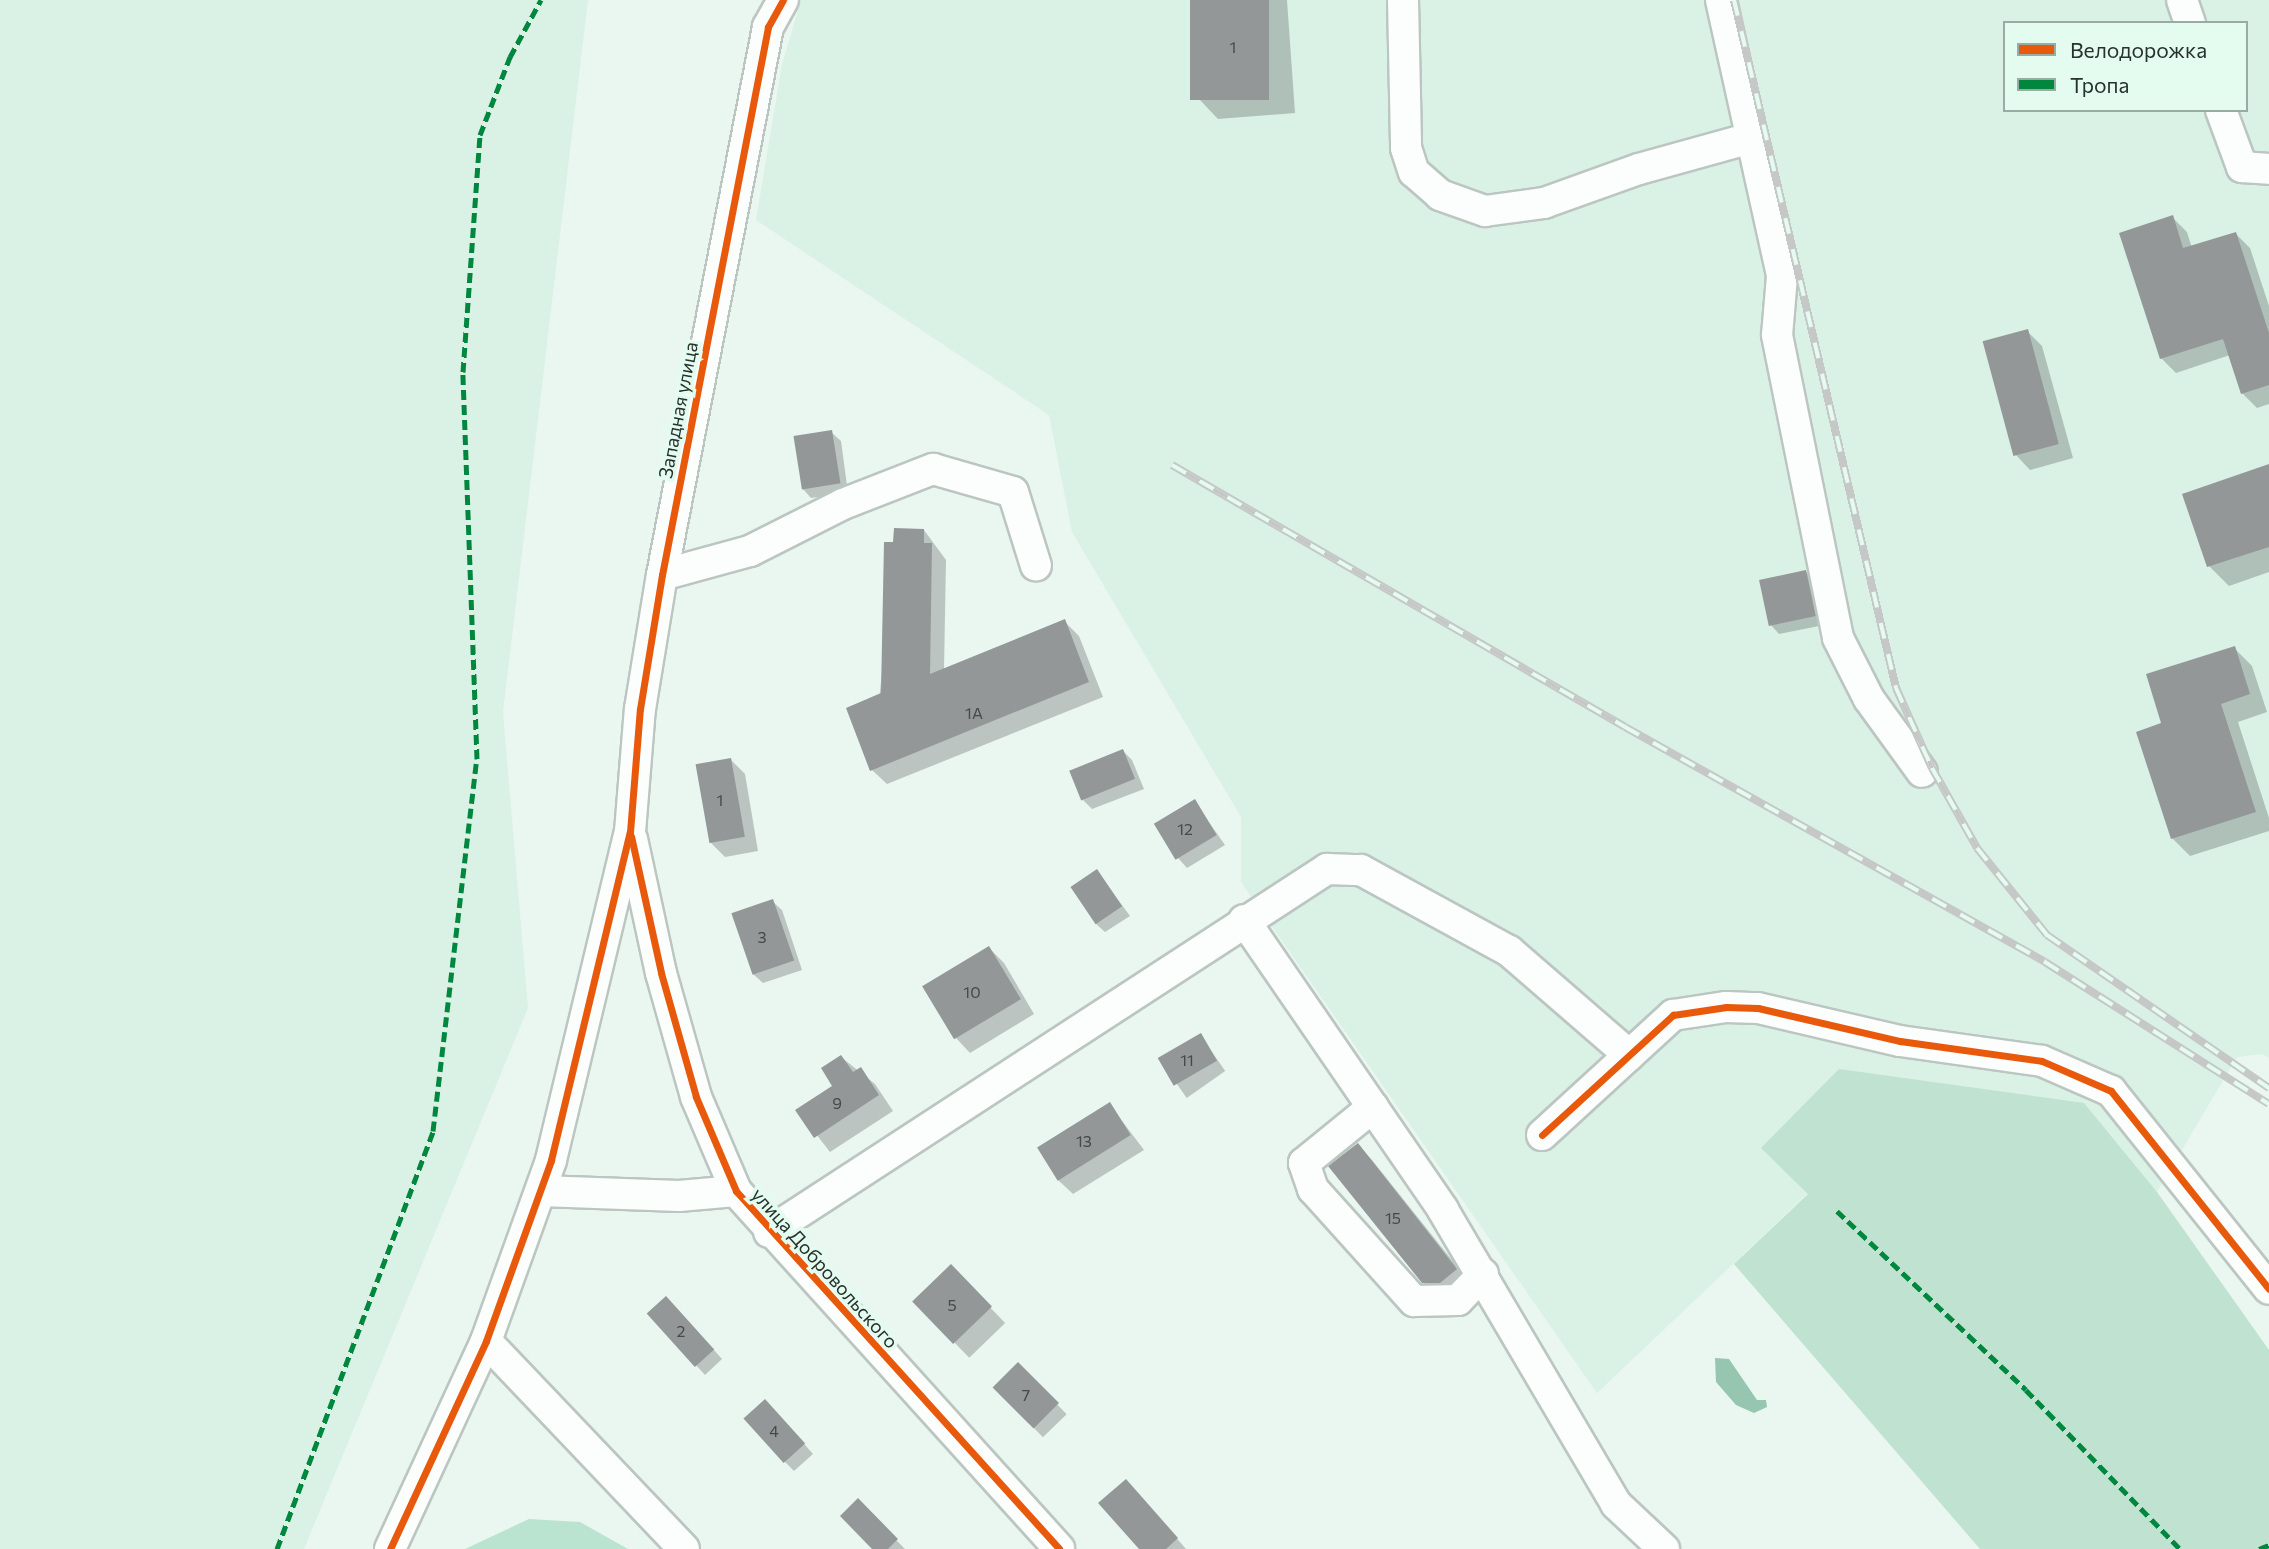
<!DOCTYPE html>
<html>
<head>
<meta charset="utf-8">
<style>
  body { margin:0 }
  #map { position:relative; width:2269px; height:1549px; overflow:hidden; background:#eaf6f0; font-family:Commissioner,sans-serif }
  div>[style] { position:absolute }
  .built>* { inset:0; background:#daf1e6 }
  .green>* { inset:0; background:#bfe2d1 }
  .forest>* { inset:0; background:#bae3d0 }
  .water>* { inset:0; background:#96c5b0 }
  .shadow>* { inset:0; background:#0003; transform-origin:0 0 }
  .building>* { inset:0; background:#939797; transform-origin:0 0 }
  .roads { filter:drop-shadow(2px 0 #bcc6c1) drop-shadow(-2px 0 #bcc6c1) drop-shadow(0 2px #bcc6c1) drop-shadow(0 -2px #bcc6c1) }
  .minor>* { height:30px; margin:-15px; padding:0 15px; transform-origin:15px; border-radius:15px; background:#fcfefd }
  .rail>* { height:8px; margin-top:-4px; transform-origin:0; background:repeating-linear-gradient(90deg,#e4fcf0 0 16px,#c5c8c6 0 32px); box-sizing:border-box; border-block:2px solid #c5c8c6 }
  .quiet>* { height:5px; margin-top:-2.5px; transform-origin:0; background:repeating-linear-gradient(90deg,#00873e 0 10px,transparent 0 15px) }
  .cycleway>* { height:7px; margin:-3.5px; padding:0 3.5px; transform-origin:3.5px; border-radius:3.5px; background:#e8590c }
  span { translate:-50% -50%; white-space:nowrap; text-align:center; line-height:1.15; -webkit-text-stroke:7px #e4fcf0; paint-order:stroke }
  .number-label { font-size:16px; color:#444a48 }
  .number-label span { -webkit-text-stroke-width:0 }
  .street-label { font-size:19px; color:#29312d }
  .legend { position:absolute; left:2003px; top:21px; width:245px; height:91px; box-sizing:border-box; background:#e4fcf0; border:2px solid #99aba2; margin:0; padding:9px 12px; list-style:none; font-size:21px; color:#29312d }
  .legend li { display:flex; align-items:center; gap:14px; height:35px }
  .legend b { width:35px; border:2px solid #99aba2 }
</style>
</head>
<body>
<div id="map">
  <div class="built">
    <div style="clip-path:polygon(0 0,588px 0,503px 712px,528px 1008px,304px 1549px,0 1549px)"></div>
    <div style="clip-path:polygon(evenodd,801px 0,2269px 0,2269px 1058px,2262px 1054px,2237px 1057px,2157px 1192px,2084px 1103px,1808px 1193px,1597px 1393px,1241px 882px,1241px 817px,1072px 532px,1049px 415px,756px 220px,782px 65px,801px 0,2005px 23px,2246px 23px,2246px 110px,2005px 110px,2005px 23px)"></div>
  </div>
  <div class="green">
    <div style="clip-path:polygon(1839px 1069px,2084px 1103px,2157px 1192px,2269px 1350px,2269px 1549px,1980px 1549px,1734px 1264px,1808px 1194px,1761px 1148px)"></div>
  </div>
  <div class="forest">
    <div style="clip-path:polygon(529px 1519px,580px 1522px,628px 1549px,465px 1549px)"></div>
  </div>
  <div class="water">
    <div style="clip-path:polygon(1715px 1358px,1729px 1359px,1757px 1400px,1766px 1400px,1767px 1407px,1754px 1413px,1736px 1405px,1716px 1382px)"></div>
  </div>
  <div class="shadow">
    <div style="clip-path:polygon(1192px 0,1287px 0,1295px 113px,1218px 119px,1199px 99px)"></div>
    <div style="clip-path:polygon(2172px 217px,2187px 232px,2192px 248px,2236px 234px,2250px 248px,2269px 306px,2269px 404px,2257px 408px,2242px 393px,2230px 355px,2176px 373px,2161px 358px)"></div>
    <div style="clip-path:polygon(2027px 331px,2042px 346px,2073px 458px,2030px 470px,2016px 455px)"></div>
    <div style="clip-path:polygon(831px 432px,841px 441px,848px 493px,811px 498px,802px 488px)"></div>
    <div style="clip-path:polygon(2269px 466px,2269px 572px,2229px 586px,2209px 566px,2185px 495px)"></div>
    <div style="clip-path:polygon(924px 530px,946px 560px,944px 670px,1064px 621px,1079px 636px,1103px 697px,887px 784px,872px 770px,895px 544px)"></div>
    <div style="clip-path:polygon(1806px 572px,1815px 582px,1824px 625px,1779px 634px,1770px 624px)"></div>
    <div style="clip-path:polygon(2234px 648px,2252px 666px,2267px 712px,2238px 722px,2269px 818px,2269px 831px,2190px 856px,2172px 838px,2164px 724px)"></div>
    <div style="clip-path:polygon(1123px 751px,1132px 760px,1144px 789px,1092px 809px,1083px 800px)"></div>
    <div style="clip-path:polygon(731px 760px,745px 774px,758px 851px,725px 857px,710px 842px)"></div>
    <div style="clip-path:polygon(1194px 801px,1225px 845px,1187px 868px,1178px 858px)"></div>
    <div style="clip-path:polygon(1097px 871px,1130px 916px,1105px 932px,1095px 923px)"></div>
    <div style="clip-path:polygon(772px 901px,782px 910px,802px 970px,763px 983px,753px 974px)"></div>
    <div style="clip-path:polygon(989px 948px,1004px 963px,1034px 1014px,970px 1053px,956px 1038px,925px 987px)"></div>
    <div style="left:1200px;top:1035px;width:44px;height:47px;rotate:55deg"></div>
    <div style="clip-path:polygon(841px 1057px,875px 1084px,893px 1111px,830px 1152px,798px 1111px,835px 1086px)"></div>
    <div style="clip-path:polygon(1110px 1105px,1144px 1150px,1073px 1194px,1058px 1180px)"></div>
    <div style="clip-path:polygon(1358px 1145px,1372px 1160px,1471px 1284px,1438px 1297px,1423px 1282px)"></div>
    <div style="left:951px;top:1267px;width:78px;height:50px;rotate:46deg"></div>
    <div style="clip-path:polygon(676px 1308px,722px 1359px,705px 1375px,649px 1314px)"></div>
    <div style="left:1018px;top:1364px;width:70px;height:33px;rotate:46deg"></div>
    <div style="clip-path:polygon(775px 1411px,813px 1454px,794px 1471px,785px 1462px)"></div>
    <div style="clip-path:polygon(1135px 1490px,1186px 1549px,1141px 1549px)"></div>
    <div style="clip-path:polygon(858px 1501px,905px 1549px,874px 1549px)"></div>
  </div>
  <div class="building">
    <div style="left:1190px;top:0;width:79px;height:100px"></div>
    <div style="clip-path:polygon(2173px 215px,2183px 248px,2236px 232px,2269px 333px,2269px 385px,2241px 394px,2223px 339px,2160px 359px,2119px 233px)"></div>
    <div style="left:2028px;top:329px;width:119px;height:47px;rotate:75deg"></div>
    <div style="left:832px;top:430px;width:54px;height:39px;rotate:81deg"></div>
    <div style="clip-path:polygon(2269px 464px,2269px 547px,2207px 567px,2182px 494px)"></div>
    <div style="clip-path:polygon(894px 528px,924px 529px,924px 543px,932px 543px,930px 674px,1065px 619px,1089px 682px,870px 771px,846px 708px,881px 693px,884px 542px,893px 542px)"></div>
    <div style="left:1806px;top:570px;width:47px;height:48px;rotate:78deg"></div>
    <div style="clip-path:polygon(2235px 646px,2250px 694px,2221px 704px,2256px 812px,2171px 839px,2136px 732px,2161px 723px,2146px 674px)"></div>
    <div style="left:1123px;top:749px;width:32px;height:58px;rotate:68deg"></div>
    <div style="left:731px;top:758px;width:80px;height:36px;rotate:80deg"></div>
    <div style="left:1195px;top:799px;width:42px;height:48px;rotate:59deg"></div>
    <div style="left:1097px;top:869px;width:45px;height:32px;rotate:56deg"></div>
    <div style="left:773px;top:899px;width:65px;height:44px;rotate:71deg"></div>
    <div style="left:989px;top:946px;width:62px;height:78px;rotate:59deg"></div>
    <div style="left:1201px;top:1033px;width:32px;height:50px;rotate:60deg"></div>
    <div style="clip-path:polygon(841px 1055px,853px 1072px,861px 1067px,879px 1095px,814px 1138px,795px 1110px,832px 1086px,821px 1068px)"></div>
    <div style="left:1110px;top:1102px;width:39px;height:86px;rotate:58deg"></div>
    <div style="clip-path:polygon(1358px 1143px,1457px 1269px,1440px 1283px,1422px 1283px,1328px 1166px)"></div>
    <div style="left:951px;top:1264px;width:59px;height:54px;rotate:46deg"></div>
    <div style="left:666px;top:1296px;width:72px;height:26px;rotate:48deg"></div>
    <div style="left:1018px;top:1362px;width:58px;height:36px;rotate:45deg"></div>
    <div style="left:765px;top:1399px;width:60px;height:29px;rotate:48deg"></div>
    <div style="clip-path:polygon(1126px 1479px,1178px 1538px,1166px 1549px,1139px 1549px,1098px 1503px)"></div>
    <div style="clip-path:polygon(858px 1498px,898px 1539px,888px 1549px,872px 1549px,840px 1516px)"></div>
  </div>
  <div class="roads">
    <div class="minor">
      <div style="left:1403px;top:0;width:148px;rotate:88.8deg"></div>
      <div style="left:1406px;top:148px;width:25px;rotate:72deg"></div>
      <div style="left:1414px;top:172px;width:35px;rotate:41deg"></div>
      <div style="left:1440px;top:195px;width:48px;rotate:19.6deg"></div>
      <div style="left:1485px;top:211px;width:60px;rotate:-7.7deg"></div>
      <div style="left:1544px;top:203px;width:101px;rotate:-19.7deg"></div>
      <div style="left:1639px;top:169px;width:116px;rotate:-15.5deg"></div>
      <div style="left:1721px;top:0;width:283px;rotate:77.5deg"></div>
      <div style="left:1782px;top:276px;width:59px;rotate:94.8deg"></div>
      <div style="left:1777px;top:335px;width:309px;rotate:78.6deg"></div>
      <div style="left:1838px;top:638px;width:68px;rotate:63.1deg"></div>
      <div style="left:1869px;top:699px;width:90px;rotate:54deg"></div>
      <div style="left:2182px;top:0;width:24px;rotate:71deg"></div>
      <div style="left:2221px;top:110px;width:61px;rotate:69.8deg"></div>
      <div style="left:2242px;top:167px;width:27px;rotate:4deg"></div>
      <div style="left:662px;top:575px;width:91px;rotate:-15.3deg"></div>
      <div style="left:750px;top:551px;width:104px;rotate:-26.8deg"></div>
      <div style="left:843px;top:504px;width:97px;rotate:-21.3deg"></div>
      <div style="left:933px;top:469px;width:83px;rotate:16deg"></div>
      <div style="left:1013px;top:492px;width:77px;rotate:72.7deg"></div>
      <div style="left:632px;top:839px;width:137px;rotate:77.8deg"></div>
      <div style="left:661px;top:973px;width:129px;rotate:74.2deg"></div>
      <div style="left:696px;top:1097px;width:102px;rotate:66.9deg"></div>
      <div style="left:736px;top:1191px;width:482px;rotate:47.9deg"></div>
      <div style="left:1244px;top:920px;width:352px;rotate:55.5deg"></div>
      <div style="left:1443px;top:1210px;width:341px;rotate:59.5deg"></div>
      <div style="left:1616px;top:1504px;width:66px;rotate:43.2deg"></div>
      <div style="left:1373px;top:1107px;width:89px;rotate:140.9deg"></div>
      <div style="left:1304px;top:1163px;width:28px;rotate:71deg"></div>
      <div style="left:1313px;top:1189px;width:151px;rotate:48deg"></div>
      <div style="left:1414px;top:1301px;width:44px;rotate:-1.3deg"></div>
      <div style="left:1458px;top:1300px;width:36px;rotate:-46deg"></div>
      <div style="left:1542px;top:1135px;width:178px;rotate:-42.5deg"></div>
      <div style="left:1673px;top:1015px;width:54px;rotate:-8.6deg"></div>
      <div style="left:1726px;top:1007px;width:32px;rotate:2deg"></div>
      <div style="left:1758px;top:1008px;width:146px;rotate:13.1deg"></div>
      <div style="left:1900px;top:1041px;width:143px;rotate:8deg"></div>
      <div style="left:2042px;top:1061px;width:75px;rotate:23.5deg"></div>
      <div style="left:2111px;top:1091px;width:253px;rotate:51.4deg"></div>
      <div style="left:541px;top:1191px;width:138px;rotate:2.1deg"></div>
      <div style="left:679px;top:1196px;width:57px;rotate:-5deg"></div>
      <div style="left:769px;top:1232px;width:666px;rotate:-33.05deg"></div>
      <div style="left:1327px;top:869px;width:34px;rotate:2deg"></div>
      <div style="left:1361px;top:870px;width:169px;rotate:28.7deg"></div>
      <div style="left:1509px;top:951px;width:159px;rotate:40.9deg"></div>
      <div style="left:486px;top:1341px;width:287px;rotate:46.4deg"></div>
      <div style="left:390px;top:1549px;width:229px;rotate:-65.2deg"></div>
      <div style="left:486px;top:1341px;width:192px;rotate:-70.2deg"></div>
      <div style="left:551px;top:1160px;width:337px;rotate:-76.5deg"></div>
      <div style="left:630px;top:832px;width:123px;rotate:-85.4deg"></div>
      <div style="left:640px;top:709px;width:136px;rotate:-80.7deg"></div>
      <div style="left:662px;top:575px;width:558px;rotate:-79.05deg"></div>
      <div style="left:768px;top:27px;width:31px;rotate:-61deg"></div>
    </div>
  </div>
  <div class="rail">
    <div style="left:1734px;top:0;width:707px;rotate:76.75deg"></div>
    <div style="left:1896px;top:688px;width:88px;rotate:65.8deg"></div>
    <div style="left:1932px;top:768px;width:92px;rotate:60.6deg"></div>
    <div style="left:1977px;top:848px;width:112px;rotate:51.2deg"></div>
    <div style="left:2047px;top:935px;width:270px;rotate:34.6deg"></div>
    <div style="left:1172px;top:465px;width:523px;rotate:30.04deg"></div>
    <div style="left:1625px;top:727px;width:481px;rotate:29.2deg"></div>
    <div style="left:2045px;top:962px;width:265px;rotate:32.4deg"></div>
  </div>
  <div class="quiet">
    <div style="left:1837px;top:1211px;width:260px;rotate:43.4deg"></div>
    <div style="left:2026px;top:1390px;width:221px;rotate:45.9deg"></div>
    <div style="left:277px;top:1549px;width:446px;rotate:-69.5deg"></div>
    <div style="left:433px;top:1131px;width:375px;rotate:-83.3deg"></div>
    <div style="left:477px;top:759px;width:387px;rotate:-92.1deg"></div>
    <div style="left:463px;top:372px;width:238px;rotate:-85.9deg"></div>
    <div style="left:480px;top:135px;width:84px;rotate:-69deg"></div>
    <div style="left:510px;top:57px;width:65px;rotate:-61.5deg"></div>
    <div style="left:2259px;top:1549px;width:11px;rotate:-22deg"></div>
  </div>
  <div class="cycleway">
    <div style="left:631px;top:836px;width:140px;rotate:77.6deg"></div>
    <div style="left:661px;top:973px;width:129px;rotate:74.2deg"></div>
    <div style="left:696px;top:1097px;width:102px;rotate:66.9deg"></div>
    <div style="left:736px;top:1191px;width:482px;rotate:47.9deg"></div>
    <div style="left:1542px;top:1135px;width:178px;rotate:-42.5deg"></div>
    <div style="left:1673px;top:1015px;width:54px;rotate:-8.6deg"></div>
    <div style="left:1726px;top:1007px;width:32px;rotate:2deg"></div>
    <div style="left:1758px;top:1008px;width:146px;rotate:13.1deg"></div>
    <div style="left:1900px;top:1041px;width:143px;rotate:8deg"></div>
    <div style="left:2042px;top:1061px;width:75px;rotate:23.5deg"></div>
    <div style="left:2111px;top:1091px;width:253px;rotate:51.4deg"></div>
    <div style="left:390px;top:1549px;width:229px;rotate:-65.2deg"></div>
    <div style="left:486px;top:1341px;width:192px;rotate:-70.2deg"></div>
    <div style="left:551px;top:1160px;width:337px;rotate:-76.5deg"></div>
    <div style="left:630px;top:832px;width:123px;rotate:-85.4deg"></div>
    <div style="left:640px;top:709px;width:136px;rotate:-80.7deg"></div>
    <div style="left:662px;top:575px;width:558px;rotate:-79.05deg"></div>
    <div style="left:768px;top:27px;width:31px;rotate:-61deg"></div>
  </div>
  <div class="number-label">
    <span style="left:1233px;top:47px">1</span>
    <span style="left:974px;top:713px">1А</span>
    <span style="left:720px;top:800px">1</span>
    <span style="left:1185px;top:829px">12</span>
    <span style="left:762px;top:937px">3</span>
    <span style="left:972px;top:992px">10</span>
    <span style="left:1187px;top:1060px">11</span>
    <span style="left:837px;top:1103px">9</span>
    <span style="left:1084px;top:1141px">13</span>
    <span style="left:1393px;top:1218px">15</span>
    <span style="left:952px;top:1305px">5</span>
    <span style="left:681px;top:1331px">2</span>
    <span style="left:1026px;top:1395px">7</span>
    <span style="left:774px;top:1431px">4</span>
  </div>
  <div class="street-label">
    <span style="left:678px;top:410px;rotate:-79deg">Западная улица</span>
    <span style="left:825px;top:1268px;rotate:48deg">улица Добровольского</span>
  </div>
  <ul class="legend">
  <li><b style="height:9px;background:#e8590c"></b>Велодорожка</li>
  <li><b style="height:9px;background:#00873e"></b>Тропа</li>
  </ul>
</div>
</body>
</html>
